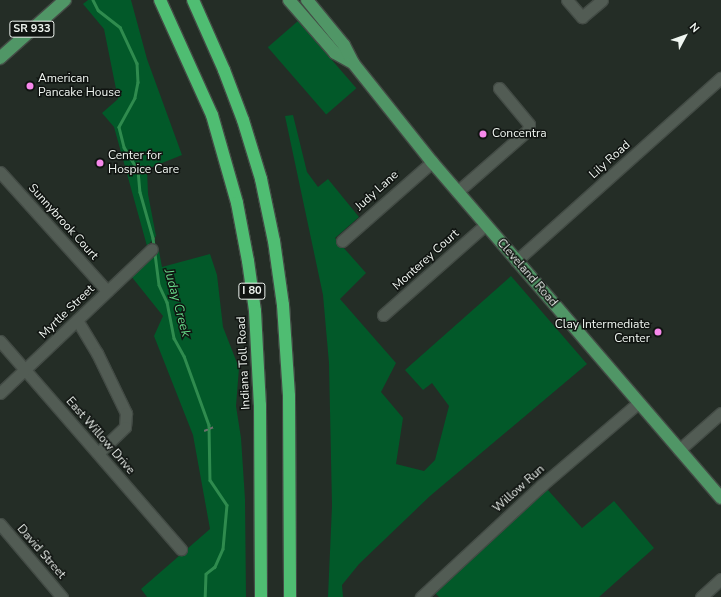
<!DOCTYPE html>
<html>
<head>
<meta charset="utf-8">
<style>
  body { margin:0 }
  #map { position:relative; width:721px; height:597px; overflow:hidden; background:#242d26; font-family:"Nunito Sans",sans-serif }
  div>[style] { position:absolute }
  .green>* { inset:0; background:#025929; transform-origin:0 0 }
  .stream>* { height:2.5px; margin:-1.25px; padding:0 1.25px; transform-origin:1.25px; border-radius:1.25px; background:#2f8b4e }
  .path>* { height:1.5px; margin-top:-0.75px; transform-origin:0; background:repeating-linear-gradient(90deg,#68706a 0 4px,transparent 0 6px) }
  .roads { filter:drop-shadow(1px 0 #434b45) drop-shadow(-1px 0 #434b45) drop-shadow(0 1px #434b45) drop-shadow(0 -1px #434b45) }
  .minor>* { height:11px; margin:-5.5px; padding:0 5.5px; transform-origin:5.5px; border-radius:5.5px; background:#525c54 }
  .major>* { height:12px; margin:-6px; padding:0 6px; transform-origin:6px; border-radius:6px; background:#509666 }
  .highway>* { height:12px; margin:-6px; padding:0 6px; transform-origin:6px; border-radius:6px; background:#4fbd72 }
  .dots>* { width:11px; height:11px; translate:-50% -50%; box-sizing:border-box; border:2px solid #101411; border-radius:50% }
  span { translate:-50% -50%; white-space:nowrap; text-align:center; line-height:1.15; -webkit-text-stroke:3px #101411; paint-order:stroke }
  .shield-label span { padding:1px 3px; background:#101411; border:1px solid; border-radius:3px; -webkit-text-stroke-width:0 }
  .shield-label { font-size:11px; color:#f0f6f1; font-weight:700 }
  .poi-label { font-size:12px; color:#f0f6f1 }
  .left { translate:0 -50%; text-align:left }
  .right { translate:-100% -50%; text-align:right }
  .street-label { font-size:12px; color:#f0f6f1 }
  .water-label { font-size:13px; color:#67db8a; font-style:italic }
  .north { position:absolute; left:665px; top:16px; width:40px; height:40px; -webkit-text-stroke:3px #101411; paint-order:stroke; rotate:49deg; font-size:11px; font-weight:700; line-height:16px; text-align:center; color:#f0f6f1 }
  .north::after { content:''; display:block; margin:auto; width:14px; height:18px; background:#f0f6f1; clip-path:polygon(50% 0,100% 100%,50% 72%,0 100%) }
</style>
</head>
<body>
<div id="map">
  <div class="green">
    <div style="clip-path:polygon(88px 0,131px 0,147px 59px,182px 155px,147px 169px,148px 194px,156px 236px,147px 246px,114px 127px,102px 113px,118px 99px,104px 29px,83px 4px)"></div>
    <div style="left:298px;top:21px;width:89px;height:40px;rotate:49deg"></div>
    <div style="clip-path:polygon(293px 115px,307px 172px,318px 187px,328px 179px,359px 217px,335px 238px,366px 273px,340px 299px,396px 363px,381px 392px,403px 418px,396px 464px,424px 471px,435px 460px,449px 406px,432px 383px,423px 390px,405px 370px,511px 276px,587px 364px,430px 496px,359px 564px,342px 585px,343px 597px,328px 597px,332px 506px,329px 363px,323px 295px,285px 116px)"></div>
    <div style="clip-path:polygon(159px 251px,162px 267px,210px 254px,217px 275px,223px 327px,239px 368px,236px 406px,241px 438px,245px 499px,246px 597px,147px 597px,141px 589px,210px 529px,193px 435px,154px 336px,163px 316px,131px 276px)"></div>
    <div style="clip-path:polygon(547px 489px,582px 528px,614px 501px,654px 548px,599px 597px,439px 597px,434px 592px)"></div>
  </div>
  <div class="stream">
    <div style="left:93px;top:0;width:11px;rotate:63deg"></div>
    <div style="left:98px;top:10px;width:28px;rotate:38deg"></div>
    <div style="left:120px;top:27px;width:40px;rotate:65deg"></div>
    <div style="left:137px;top:63px;width:19px;rotate:87deg"></div>
    <div style="left:138px;top:82px;width:16px;rotate:101deg"></div>
    <div style="left:135px;top:98px;width:33px;rotate:119deg"></div>
    <div style="left:119px;top:127px;width:21px;rotate:76deg"></div>
    <div style="left:124px;top:147px;width:27px;rotate:59deg"></div>
    <div style="left:138px;top:170px;width:22px;rotate:85deg"></div>
    <div style="left:140px;top:192px;width:48px;rotate:74.2deg"></div>
    <div style="left:153px;top:238px;width:47px;rotate:82.7deg"></div>
    <div style="left:159px;top:285px;width:19px;rotate:65deg"></div>
    <div style="left:167px;top:302px;width:37px;rotate:79deg"></div>
    <div style="left:174px;top:338px;width:21px;rotate:61deg"></div>
    <div style="left:184px;top:356px;width:73px;rotate:70.1deg"></div>
    <div style="left:209px;top:425px;width:55px;rotate:89deg"></div>
    <div style="left:210px;top:480px;width:30px;rotate:56deg"></div>
    <div style="left:227px;top:505px;width:44px;rotate:95.2deg"></div>
    <div style="left:223px;top:549px;width:20px;rotate:114deg"></div>
    <div style="left:215px;top:567px;width:11px;rotate:142deg"></div>
    <div style="left:206px;top:574px;width:23px;rotate:92deg"></div>
  </div>
  <div class="path">
    <div style="left:204px;top:431px;width:11px;rotate:-22deg"></div>
  </div>
  <div class="roads">
    <div class="minor">
      <div style="left:567px;top:0;width:23px;rotate:49deg"></div>
      <div style="left:582px;top:17px;width:26px;rotate:-40deg"></div>
      <div style="left:0;top:172px;width:160px;rotate:48deg"></div>
      <div style="left:457px;top:192px;width:94px;rotate:-41.1deg"></div>
      <div style="left:528px;top:130px;width:6px;rotate:-81deg"></div>
      <div style="left:529px;top:124px;width:47px;rotate:-129.8deg"></div>
      <div style="left:342px;top:241px;width:120px;rotate:-41.3deg"></div>
      <div style="left:516px;top:261px;width:275px;rotate:-41.8deg"></div>
      <div style="left:383px;top:315px;width:136px;rotate:-41.4deg"></div>
      <div style="left:77px;top:320px;width:39px;rotate:59deg"></div>
      <div style="left:97px;top:353px;width:67px;rotate:64.2deg"></div>
      <div style="left:126px;top:413px;width:14px;rotate:94deg"></div>
      <div style="left:125px;top:427px;width:37px;rotate:136deg"></div>
      <div style="left:0;top:341px;width:276px;rotate:49deg"></div>
      <div style="left:0;top:393px;width:209px;rotate:-43.5deg"></div>
      <div style="left:679px;top:450px;width:56px;rotate:-41.4deg"></div>
      <div style="left:0;top:524px;width:96px;rotate:49.7deg"></div>
      <div style="left:421px;top:597px;width:165px;rotate:-42.8deg"></div>
      <div style="left:542px;top:485px;width:126px;rotate:-40.5deg"></div>
      <div style="left:701px;top:597px;width:27px;rotate:-42deg"></div>
    </div>
    <div class="major">
      <div style="left:289px;top:0;width:70px;rotate:49deg"></div>
      <div style="left:335px;top:53px;width:21px;rotate:29deg"></div>
      <div style="left:307px;top:0;width:58px;rotate:50.6deg"></div>
      <div style="left:344px;top:45px;width:20px;rotate:63deg"></div>
      <div style="left:353px;top:63px;width:127px;rotate:51.4deg"></div>
      <div style="left:432px;top:162px;width:443px;rotate:49.3deg"></div>
      <div style="left:0;top:58px;width:87px;rotate:-41.7deg"></div>
    </div>
    <div class="highway">
      <div style="left:160px;top:0;width:126px;rotate:65.7deg"></div>
      <div style="left:212px;top:115px;width:91px;rotate:74.1deg"></div>
      <div style="left:237px;top:203px;width:59px;rotate:79.3deg"></div>
      <div style="left:248px;top:261px;width:50px;rotate:82deg"></div>
      <div style="left:255px;top:311px;width:94px;rotate:87deg"></div>
      <div style="left:260px;top:405px;width:192px;rotate:89.7deg"></div>
      <div style="left:193px;top:0;width:77px;rotate:66.1deg"></div>
      <div style="left:224px;top:70px;width:53px;rotate:69.2deg"></div>
      <div style="left:243px;top:120px;width:62px;rotate:73deg"></div>
      <div style="left:261px;top:179px;width:63px;rotate:78.2deg"></div>
      <div style="left:274px;top:241px;width:65px;rotate:82deg"></div>
      <div style="left:283px;top:305px;width:91px;rotate:86.2deg"></div>
      <div style="left:289px;top:396px;width:201px;rotate:89.7deg"></div>
    </div>
  </div>
  <div class="dots">
    <div style="left:30px;top:86px;background:#f788eb"></div>
    <div style="left:483px;top:134px;background:#f788eb"></div>
    <div style="left:100px;top:163px;background:#f788eb"></div>
    <div style="left:658px;top:332px;background:#f788eb"></div>
  </div>
  <div class="shield-label">
    <span style="left:32px;top:29px">SR 933</span>
    <span style="left:252px;top:291px">I 80</span>
  </div>
  <div class="poi-label">
    <span class="left" style="left:38px;top:86px">American<br>Pancake House</span>
    <span class="left" style="left:492px;top:134px">Concentra</span>
    <span class="left" style="left:108px;top:163px">Center for<br>Hospice Care</span>
    <span class="right" style="left:650px;top:332px">Clay Intermediate<br>Center</span>
  </div>
  <div class="street-label">
    <span style="left:610px;top:160px;rotate:-42deg">Lily Road</span>
    <span style="left:377px;top:191px;rotate:-42deg">Judy Lane</span>
    <span style="left:63px;top:222px;rotate:48deg">Sunnybrook Court</span>
    <span style="left:426px;top:260px;rotate:-42deg">Monterey Court</span>
    <span style="left:527px;top:273px;rotate:49deg">Cleveland Road</span>
    <span style="left:67px;top:312px;rotate:-44deg">Myrtle Street</span>
    <span style="left:244px;top:363px;rotate:-93deg">Indiana Toll Road</span>
    <span style="left:100px;top:436px;rotate:49deg">East Willow Drive</span>
    <span style="left:519px;top:489px;rotate:-42deg">Willow Run</span>
    <span style="left:41px;top:552px;rotate:49deg">David Street</span>
  </div>
  <div class="water-label">
    <span style="left:177px;top:303px;rotate:75deg">Juday Creek</span>
  </div>
  <div class="north">N</div>
</div>
</body>
</html>
